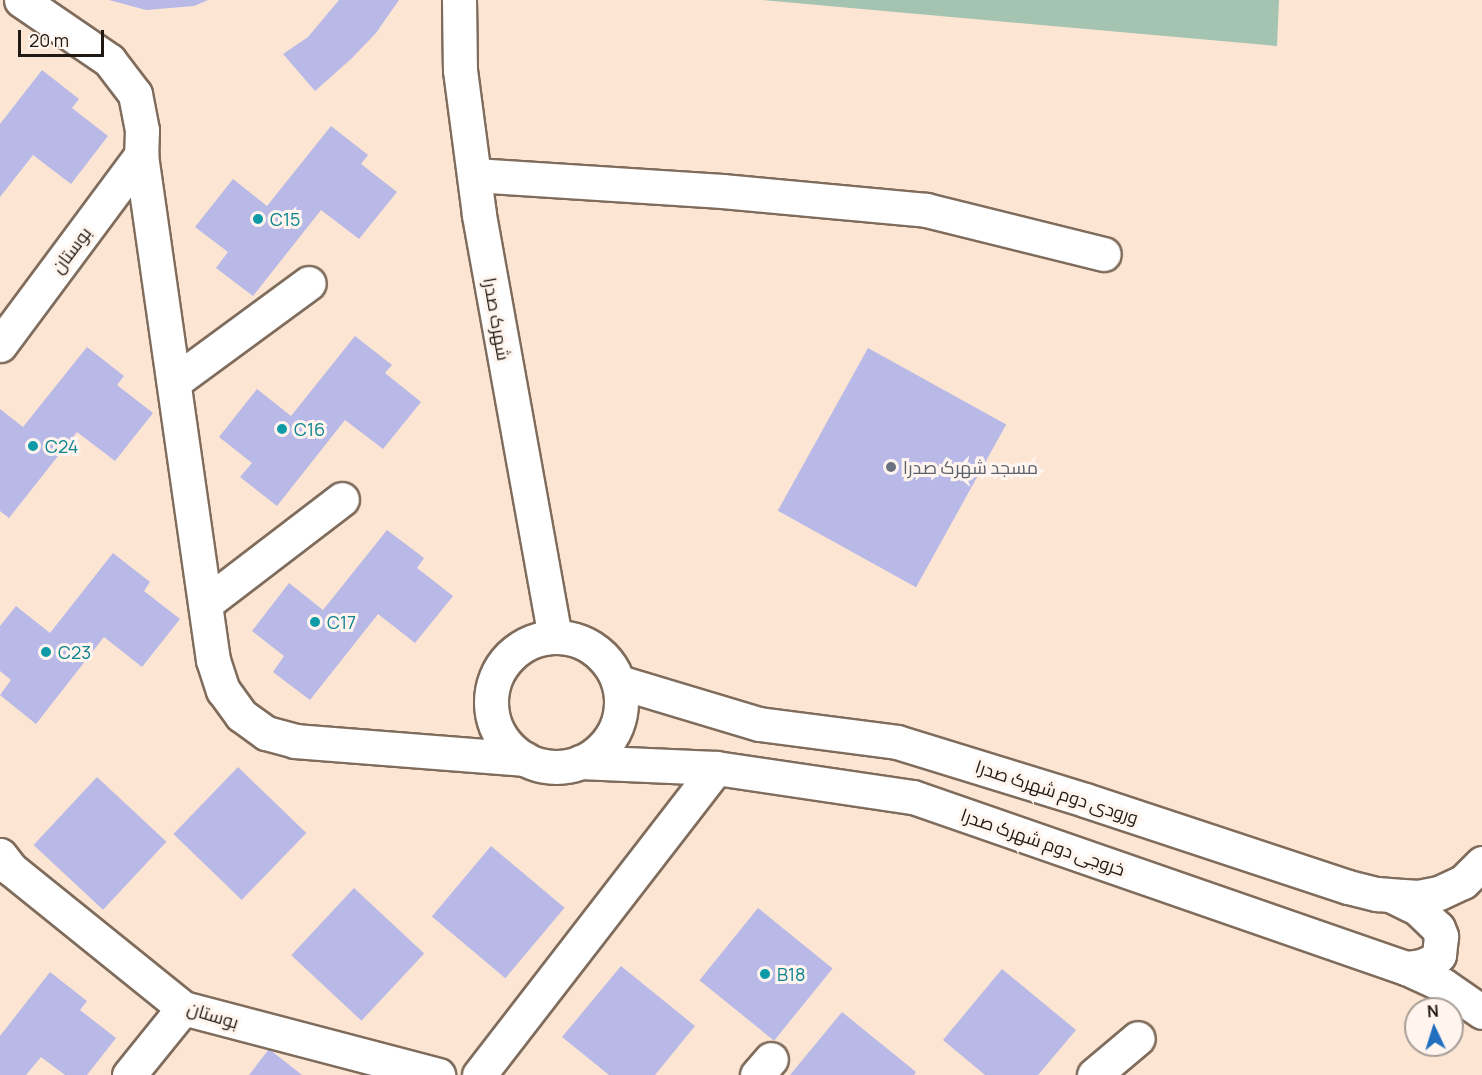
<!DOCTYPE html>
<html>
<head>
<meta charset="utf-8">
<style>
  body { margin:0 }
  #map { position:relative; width:1482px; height:1075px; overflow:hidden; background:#fce5d3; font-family:Manrope,Cairo,sans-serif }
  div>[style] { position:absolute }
  .green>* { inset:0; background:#a4c4b1 }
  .building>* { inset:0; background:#b8b9e7; transform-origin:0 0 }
  .roads { filter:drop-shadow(2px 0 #7f6c5c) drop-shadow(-2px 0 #7f6c5c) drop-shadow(0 2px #7f6c5c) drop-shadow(0 -2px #7f6c5c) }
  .minor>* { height:33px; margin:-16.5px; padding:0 16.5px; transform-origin:16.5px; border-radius:16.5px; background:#fff }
  .minor>.ring { margin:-16.5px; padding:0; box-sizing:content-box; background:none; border:33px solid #fff; border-radius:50% }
  .dots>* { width:16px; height:16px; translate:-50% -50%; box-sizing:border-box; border:3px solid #fff5ee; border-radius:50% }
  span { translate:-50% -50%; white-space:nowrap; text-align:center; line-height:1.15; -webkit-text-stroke:6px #fff5ee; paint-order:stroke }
  .culture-label { font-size:18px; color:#0d838f }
  .left { translate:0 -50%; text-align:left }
  .street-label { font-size:18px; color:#201812 }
  .worship-label { font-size:18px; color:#5b616d }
  .north { position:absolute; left:1404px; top:997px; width:60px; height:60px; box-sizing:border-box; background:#fff5ee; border:2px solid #a69d96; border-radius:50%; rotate:356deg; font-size:16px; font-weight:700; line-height:24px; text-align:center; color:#201812 }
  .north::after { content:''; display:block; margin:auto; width:21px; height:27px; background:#226fbf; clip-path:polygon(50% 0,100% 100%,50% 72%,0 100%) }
  .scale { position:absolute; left:18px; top:30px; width:86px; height:27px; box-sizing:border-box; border:3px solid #201812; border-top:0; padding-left:8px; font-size:18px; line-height:21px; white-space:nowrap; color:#201812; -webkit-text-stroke:4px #fff5ee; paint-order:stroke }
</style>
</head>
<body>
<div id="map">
  <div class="green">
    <div style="clip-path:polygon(761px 0,1279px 0,1277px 46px)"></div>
  </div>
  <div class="building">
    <div style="clip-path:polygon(109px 0,208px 0,194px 6px,146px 10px)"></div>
    <div style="clip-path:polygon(339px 0,399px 0,376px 33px,351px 59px,315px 91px,283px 54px,308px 37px)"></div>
    <div style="clip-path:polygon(42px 70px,79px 99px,72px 108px,108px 136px,71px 184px,33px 155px,0 197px,0 124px)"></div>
    <div style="clip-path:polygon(331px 126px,368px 155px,361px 164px,397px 192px,359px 239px,321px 210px,253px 296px,216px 268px,228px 252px,195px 227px,233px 179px,267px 206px)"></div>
    <div style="clip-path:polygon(355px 336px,392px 365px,385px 373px,421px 402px,383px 449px,345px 420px,277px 506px,240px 477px,252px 463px,219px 437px,257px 389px,291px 416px)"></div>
    <div style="clip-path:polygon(87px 347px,124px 376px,117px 385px,153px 413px,115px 461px,77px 432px,9px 518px,0 511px,0 409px,23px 427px)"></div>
    <div style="left:868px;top:348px;width:158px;height:186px;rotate:29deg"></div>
    <div style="clip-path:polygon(387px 530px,424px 558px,417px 568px,453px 596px,415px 643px,378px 614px,310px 700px,273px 672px,284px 656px,252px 631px,289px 583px,323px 610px)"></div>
    <div style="clip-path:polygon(113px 553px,150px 582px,144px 591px,180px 619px,142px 667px,104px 637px,36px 724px,0 695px,11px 680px,0 671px,0 626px,16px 606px,50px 633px)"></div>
    <div style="left:238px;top:767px;width:95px;height:93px;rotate:44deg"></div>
    <div style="left:97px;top:777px;width:95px;height:93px;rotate:43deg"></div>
    <div style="left:491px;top:846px;width:96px;height:92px;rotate:40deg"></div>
    <div style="left:354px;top:888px;width:96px;height:92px;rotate:43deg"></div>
    <div style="left:758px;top:908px;width:96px;height:93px;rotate:39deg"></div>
    <div style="clip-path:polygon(621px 966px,695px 1026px,655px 1075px,609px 1075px,562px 1037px)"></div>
    <div style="clip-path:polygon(1002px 969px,1076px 1030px,1038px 1075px,985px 1075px,943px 1040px)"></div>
    <div style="clip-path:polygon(50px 972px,87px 1001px,80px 1010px,116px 1038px,87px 1075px,65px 1075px,41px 1057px,26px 1075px,0 1075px,0 1036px)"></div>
    <div style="clip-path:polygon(842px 1012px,916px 1072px,914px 1075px,790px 1075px)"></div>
    <div style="clip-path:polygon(269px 1049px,302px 1075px,249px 1075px)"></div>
  </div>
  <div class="roads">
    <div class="minor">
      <div style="left:21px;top:0;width:107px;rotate:34.3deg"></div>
      <div style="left:109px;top:60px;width:43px;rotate:52.6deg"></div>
      <div style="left:135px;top:94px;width:37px;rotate:79deg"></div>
      <div style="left:142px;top:130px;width:25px;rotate:92deg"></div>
      <div style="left:141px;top:155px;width:510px;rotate:81.89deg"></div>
      <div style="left:213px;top:660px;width:32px;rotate:72deg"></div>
      <div style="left:223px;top:690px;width:31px;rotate:54deg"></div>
      <div style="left:241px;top:715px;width:31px;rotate:36deg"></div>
      <div style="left:266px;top:733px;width:30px;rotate:15deg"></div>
      <div style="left:295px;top:741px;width:231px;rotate:4.5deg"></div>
      <div style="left:459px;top:0;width:70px;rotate:89.2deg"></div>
      <div style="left:460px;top:70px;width:146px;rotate:82.5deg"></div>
      <div style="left:479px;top:215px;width:428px;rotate:79.8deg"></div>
      <div style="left:474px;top:175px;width:249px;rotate:3.7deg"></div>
      <div style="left:722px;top:191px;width:205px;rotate:5.3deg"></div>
      <div style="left:926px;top:210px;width:183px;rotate:13.9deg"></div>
      <div style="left:0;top:345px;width:237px;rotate:-53.4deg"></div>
      <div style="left:174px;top:382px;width:167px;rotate:-36.3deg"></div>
      <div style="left:206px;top:603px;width:171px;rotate:-37.4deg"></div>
      <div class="ring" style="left:491px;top:637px;width:97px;height:97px"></div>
      <div style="left:619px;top:682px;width:146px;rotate:16.7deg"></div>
      <div style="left:759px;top:724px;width:139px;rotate:7.4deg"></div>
      <div style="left:897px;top:742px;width:197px;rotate:17.1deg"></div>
      <div style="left:1085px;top:800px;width:277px;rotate:18.3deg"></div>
      <div style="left:1348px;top:887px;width:30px;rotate:14deg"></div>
      <div style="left:1377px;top:894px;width:41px;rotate:4.2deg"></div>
      <div style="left:1418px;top:897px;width:21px;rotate:-11deg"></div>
      <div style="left:1439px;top:893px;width:26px;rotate:-25deg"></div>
      <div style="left:1463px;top:882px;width:27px;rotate:-45deg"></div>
      <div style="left:580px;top:762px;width:136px;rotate:2.5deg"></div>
      <div style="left:716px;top:768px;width:199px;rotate:8.4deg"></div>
      <div style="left:913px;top:797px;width:522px;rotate:19.13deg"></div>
      <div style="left:1406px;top:968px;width:41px;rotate:24.7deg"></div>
      <div style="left:1443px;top:985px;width:47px;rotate:34.7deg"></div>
      <div style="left:0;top:855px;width:18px;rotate:52deg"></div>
      <div style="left:11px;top:869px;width:221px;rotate:38.9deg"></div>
      <div style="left:183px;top:1008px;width:264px;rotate:14.7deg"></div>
      <div style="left:1392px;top:896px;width:28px;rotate:26deg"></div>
      <div style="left:1417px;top:908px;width:29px;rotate:44deg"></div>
      <div style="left:1438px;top:928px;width:9px;rotate:69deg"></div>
      <div style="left:1441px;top:936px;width:19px;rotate:96deg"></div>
      <div style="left:1439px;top:955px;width:8px;rotate:135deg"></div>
      <div style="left:1433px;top:961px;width:13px;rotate:157deg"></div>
      <div style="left:1421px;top:966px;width:15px;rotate:172deg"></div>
      <div style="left:129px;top:1075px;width:86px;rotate:-51.1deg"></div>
      <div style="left:479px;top:1075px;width:388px;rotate:-52.3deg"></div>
      <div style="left:757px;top:1075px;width:21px;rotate:-49deg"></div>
      <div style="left:1094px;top:1075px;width:57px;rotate:-40.1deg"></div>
    </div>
  </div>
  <div class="dots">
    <div style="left:258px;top:219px;background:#0f9aa8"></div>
    <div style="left:282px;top:429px;background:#0f9aa8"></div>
    <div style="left:33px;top:446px;background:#0f9aa8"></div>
    <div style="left:891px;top:467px;background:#6b7280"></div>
    <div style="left:315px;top:622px;background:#0f9aa8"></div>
    <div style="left:46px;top:652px;background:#0f9aa8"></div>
    <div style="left:765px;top:974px;background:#0f9aa8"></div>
  </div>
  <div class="culture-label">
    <span class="left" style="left:270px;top:219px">C15</span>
    <span class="left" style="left:294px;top:429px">C16</span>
    <span class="left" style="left:45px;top:446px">C24</span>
    <span class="left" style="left:327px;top:622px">C17</span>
    <span class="left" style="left:58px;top:652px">C23</span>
    <span class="left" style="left:777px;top:974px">B18</span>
  </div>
  <div class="street-label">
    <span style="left:71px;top:250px;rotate:-53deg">بوستان</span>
    <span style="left:497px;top:319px;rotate:80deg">شهرک صدرا</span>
    <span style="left:1057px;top:792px;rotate:18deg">ورودی دوم شهرک صدرا</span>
    <span style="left:1043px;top:842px;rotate:19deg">خروجی دوم شهرک صدرا</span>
    <span style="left:213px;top:1015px;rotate:17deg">بوستان</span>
  </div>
  <div class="worship-label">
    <span class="left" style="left:903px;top:467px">مسجد شهرک صدرا</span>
  </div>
  <div class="north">N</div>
  <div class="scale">20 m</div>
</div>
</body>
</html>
